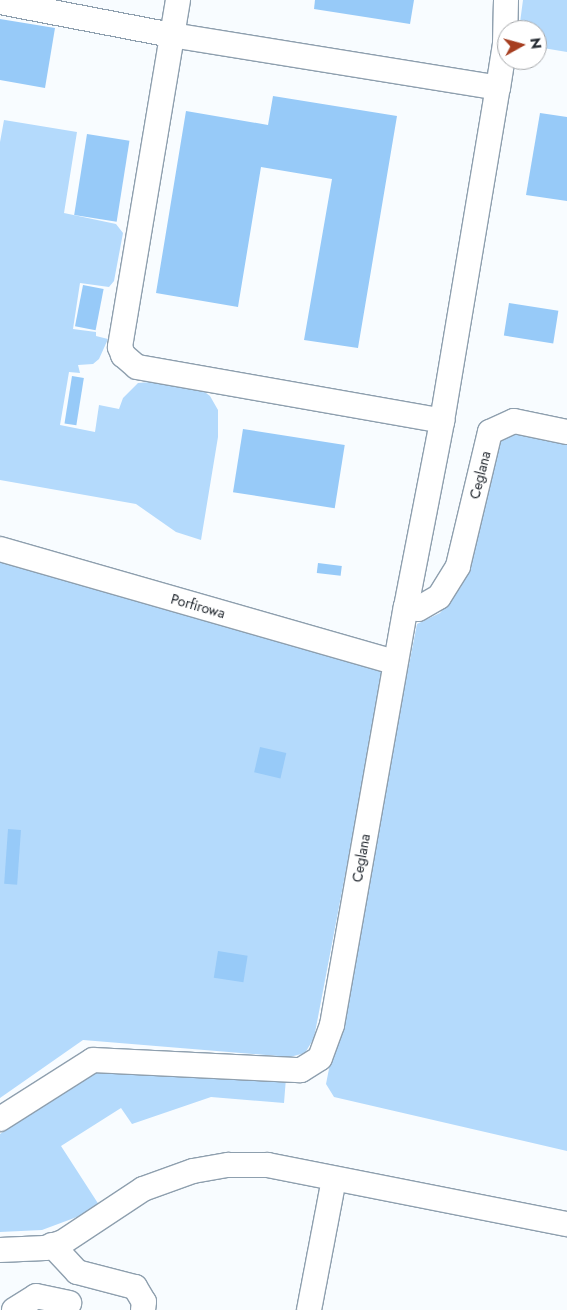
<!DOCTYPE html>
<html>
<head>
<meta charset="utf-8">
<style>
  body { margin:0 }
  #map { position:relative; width:567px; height:1310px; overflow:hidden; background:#f8fcff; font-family:Jost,sans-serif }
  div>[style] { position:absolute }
  .green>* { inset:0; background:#b4dafc }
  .building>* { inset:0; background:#97caf8; transform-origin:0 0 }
  .roads { filter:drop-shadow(1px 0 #8e9fae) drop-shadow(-1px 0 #8e9fae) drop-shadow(0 1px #8e9fae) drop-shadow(0 -1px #8e9fae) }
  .minor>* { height:24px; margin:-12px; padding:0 12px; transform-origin:12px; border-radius:12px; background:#fff }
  span { translate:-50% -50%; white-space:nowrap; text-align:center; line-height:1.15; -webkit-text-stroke:4px #fff; paint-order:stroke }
  .street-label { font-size:14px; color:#22282f }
  .north { position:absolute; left:497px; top:20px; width:50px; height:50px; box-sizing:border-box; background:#fff; border:1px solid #a7a9ac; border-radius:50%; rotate:83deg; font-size:14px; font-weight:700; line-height:20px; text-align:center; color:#22282f }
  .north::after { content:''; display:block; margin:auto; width:18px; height:22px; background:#a63e20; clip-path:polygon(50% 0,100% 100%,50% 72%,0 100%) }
</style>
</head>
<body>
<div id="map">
  <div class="green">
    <div style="clip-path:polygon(523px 0,567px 0,567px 52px,537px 47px,537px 30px,519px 30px)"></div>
    <div style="clip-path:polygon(4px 120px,77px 132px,64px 213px,116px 224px,123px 233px,114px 281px,109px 287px,80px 283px,73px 329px,96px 332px,96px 336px,108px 339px,99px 359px,93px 364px,78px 365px,80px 373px,69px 372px,60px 425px,95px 432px,99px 405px,119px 409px,123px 398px,138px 383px,151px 382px,202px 390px,210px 396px,218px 410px,218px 437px,201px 540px,176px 532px,136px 504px,0 480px,0 142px)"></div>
    <div style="clip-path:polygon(504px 432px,567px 440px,567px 1151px,334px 1097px,326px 1084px,417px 624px,440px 613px,461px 587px,496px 444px)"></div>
    <div style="clip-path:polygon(0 559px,384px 671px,314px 1038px,305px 1053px,290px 1057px,83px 1040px,0 1098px)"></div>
    <div style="clip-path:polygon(102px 1068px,286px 1078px,284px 1103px,211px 1097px,132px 1124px,121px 1108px,61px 1146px,101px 1208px,42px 1230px,0 1232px,0 1134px,72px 1080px)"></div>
  </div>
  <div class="building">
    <div style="clip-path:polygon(315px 0,414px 0,410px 24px,314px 9px)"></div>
    <div style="clip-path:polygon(0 19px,55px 28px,45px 88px,0 80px)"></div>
    <div style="clip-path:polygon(273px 96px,397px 116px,358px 348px,304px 340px,332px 179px,261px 167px,238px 307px,156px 293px,186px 111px,268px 125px)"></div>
    <div style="clip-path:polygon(540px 113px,567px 117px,567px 201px,526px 195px)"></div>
    <div style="left:87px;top:134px;width:43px;height:82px;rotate:9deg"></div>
    <div style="left:83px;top:285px;width:21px;height:42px;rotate:11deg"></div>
    <div style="left:509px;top:303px;width:50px;height:33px;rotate:9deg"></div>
    <div style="left:72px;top:376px;width:12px;height:48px;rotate:9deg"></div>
    <div style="left:243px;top:429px;width:103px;height:64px;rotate:9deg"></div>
    <div style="left:318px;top:563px;width:24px;height:10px;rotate:7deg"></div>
    <div style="left:260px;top:747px;width:27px;height:26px;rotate:13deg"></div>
    <div style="left:8px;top:829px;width:13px;height:55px;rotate:4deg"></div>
    <div style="left:218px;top:951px;width:30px;height:27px;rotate:9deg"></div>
  </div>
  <div class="roads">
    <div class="minor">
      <div style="left:178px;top:0;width:352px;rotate:99.5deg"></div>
      <div style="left:120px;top:347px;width:9px;rotate:69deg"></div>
      <div style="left:123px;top:355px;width:18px;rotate:41deg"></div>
      <div style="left:137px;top:367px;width:310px;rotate:10deg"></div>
      <div style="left:0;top:2px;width:175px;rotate:10.9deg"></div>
      <div style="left:172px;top:35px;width:330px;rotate:9.2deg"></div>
      <div style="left:0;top:549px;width:411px;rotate:16deg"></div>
      <div style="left:406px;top:607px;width:189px;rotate:-79deg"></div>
      <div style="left:442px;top:421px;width:338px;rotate:-80.5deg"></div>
      <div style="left:498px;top:88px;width:45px;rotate:-81deg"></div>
      <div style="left:505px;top:44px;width:44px;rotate:-88.7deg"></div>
      <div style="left:0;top:1119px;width:110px;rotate:-32.4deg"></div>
      <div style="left:93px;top:1060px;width:208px;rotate:2.8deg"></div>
      <div style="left:301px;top:1070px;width:22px;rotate:-32deg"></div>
      <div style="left:320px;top:1058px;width:35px;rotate:-70deg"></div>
      <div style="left:332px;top:1025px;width:424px;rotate:-80deg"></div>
      <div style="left:406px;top:607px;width:12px;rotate:9deg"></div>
      <div style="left:418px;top:609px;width:24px;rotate:-30deg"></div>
      <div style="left:439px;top:597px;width:36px;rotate:-58deg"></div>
      <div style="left:458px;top:566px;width:138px;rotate:-76.6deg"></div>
      <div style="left:490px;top:432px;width:26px;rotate:-25deg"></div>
      <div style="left:514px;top:421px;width:54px;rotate:11.7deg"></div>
      <div style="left:52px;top:1245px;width:37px;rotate:47deg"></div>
      <div style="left:77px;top:1272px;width:60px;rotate:14.5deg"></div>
      <div style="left:135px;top:1287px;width:17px;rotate:59deg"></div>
      <div style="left:144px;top:1302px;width:8px;rotate:97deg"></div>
      <div style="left:0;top:1250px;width:45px;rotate:-2.5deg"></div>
      <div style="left:45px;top:1248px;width:19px;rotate:-18deg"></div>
      <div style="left:63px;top:1242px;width:96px;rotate:-33.5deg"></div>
      <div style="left:143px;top:1189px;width:53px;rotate:-19.8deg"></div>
      <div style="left:193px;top:1171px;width:36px;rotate:-10deg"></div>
      <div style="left:228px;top:1165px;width:40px"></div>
      <div style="left:268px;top:1165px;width:305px;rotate:11.2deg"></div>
      <div style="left:14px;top:1310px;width:26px;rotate:-32deg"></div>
      <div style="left:36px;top:1296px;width:34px;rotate:12deg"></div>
      <div style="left:309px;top:1310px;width:133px;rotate:-79.2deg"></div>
    </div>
  </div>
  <div class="street-label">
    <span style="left:480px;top:475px;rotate:-76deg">Ceglana</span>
    <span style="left:198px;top:606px;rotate:16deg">Porfirowa</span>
    <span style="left:361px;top:858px;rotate:-80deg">Ceglana</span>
  </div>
  <div class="north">N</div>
</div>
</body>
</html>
